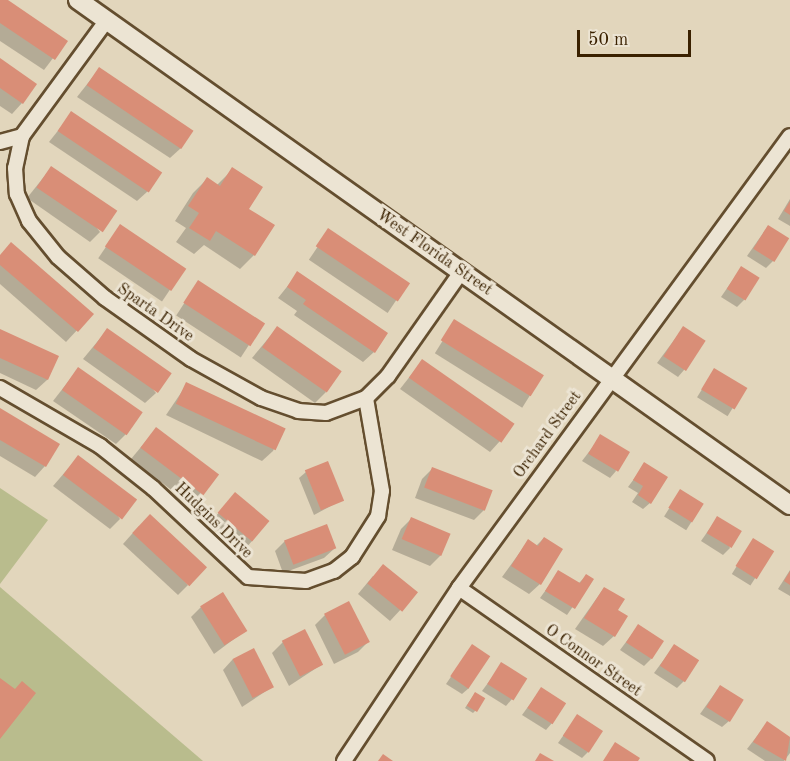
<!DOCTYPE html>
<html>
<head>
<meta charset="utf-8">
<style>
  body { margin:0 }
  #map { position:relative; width:790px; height:761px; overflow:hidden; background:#e2d6bc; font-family:"Old Standard TT",serif }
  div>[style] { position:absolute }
  .green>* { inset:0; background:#b9bc8d }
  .shadow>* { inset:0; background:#0003; transform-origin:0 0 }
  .building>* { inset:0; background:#d98e77; transform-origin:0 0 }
  .roads { filter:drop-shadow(2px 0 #644e2f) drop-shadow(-2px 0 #644e2f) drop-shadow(0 2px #644e2f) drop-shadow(0 -2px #644e2f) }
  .street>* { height:14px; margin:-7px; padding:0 7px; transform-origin:7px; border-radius:7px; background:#ece4d3 }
  .secondary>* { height:18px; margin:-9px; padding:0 9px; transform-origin:9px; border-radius:9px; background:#ece4d3 }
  span { translate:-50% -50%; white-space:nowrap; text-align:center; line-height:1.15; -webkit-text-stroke:6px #ece4d3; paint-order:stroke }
  .street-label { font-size:16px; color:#3a2100 }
  .scale { position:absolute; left:577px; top:30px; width:114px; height:27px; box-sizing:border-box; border:3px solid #3a2100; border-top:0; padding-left:8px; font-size:18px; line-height:21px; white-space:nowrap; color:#3a2100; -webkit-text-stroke:4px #ece4d3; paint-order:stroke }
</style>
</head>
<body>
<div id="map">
  <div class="green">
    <div style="clip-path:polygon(0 488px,48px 520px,0 584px)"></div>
    <div style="clip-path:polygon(0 587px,203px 761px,0 761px)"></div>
  </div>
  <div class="shadow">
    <div style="clip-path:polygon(0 0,66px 41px,44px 70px,0 41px)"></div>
    <div style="clip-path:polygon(0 60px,22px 103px,12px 114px,0 106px)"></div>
    <div style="clip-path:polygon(99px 69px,181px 148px,170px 158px,77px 97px)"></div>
    <div style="clip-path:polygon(72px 113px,148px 191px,137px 201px,49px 142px)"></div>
    <div style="clip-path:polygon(51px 168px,100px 232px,90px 242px,27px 198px)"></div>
    <div style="clip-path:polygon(233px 169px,247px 209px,254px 255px,240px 269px,204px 245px,194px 254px,176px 242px,186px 228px,175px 221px,193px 193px,207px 179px,217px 185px)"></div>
    <div style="clip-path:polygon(790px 199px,790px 226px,778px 219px)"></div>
    <div style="left:120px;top:226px;width:77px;height:39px;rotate:34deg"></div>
    <div style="clip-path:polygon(768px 226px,773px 261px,766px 268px,747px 256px)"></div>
    <div style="left:329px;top:230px;width:95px;height:36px;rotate:34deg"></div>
    <div style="clip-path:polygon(0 255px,92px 314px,66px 342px,0 284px)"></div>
    <div style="clip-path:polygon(741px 268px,744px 300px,737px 307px,721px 297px)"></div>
    <div style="clip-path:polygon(298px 273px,374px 352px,363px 362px,294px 315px,297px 311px,278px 298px)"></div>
    <div style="left:198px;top:282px;width:77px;height:40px;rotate:33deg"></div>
    <div style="left:455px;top:321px;width:103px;height:38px;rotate:32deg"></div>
    <div style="clip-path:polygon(277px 328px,326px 392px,315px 403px,252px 358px)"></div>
    <div style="clip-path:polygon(683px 328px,684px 370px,678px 377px,657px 363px)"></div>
    <div style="clip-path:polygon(107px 330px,156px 393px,145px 403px,83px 359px)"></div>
    <div style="clip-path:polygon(0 331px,57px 357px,47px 380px,36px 390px,0 373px)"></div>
    <div style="clip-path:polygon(422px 361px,500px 441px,490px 452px,400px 389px)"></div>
    <div style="clip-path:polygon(78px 369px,126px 434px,116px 444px,53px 401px)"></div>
    <div style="left:714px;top:370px;width:36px;height:32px;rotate:32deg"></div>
    <div style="clip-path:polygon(187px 384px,283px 430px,273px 451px,262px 461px,166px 415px)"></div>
    <div style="clip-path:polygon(0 410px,45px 466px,35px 477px,0 456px)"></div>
    <div style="clip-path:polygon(156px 429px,202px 495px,191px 505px,131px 459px)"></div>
    <div style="clip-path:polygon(601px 436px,616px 471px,610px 478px,582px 461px)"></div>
    <div style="clip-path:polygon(78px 457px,120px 519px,110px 529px,53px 486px)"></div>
    <div style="clip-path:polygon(645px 464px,650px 503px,643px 509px,632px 502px,638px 493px,628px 487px)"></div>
    <div style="clip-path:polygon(432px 469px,491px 491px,484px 510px,474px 520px,415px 498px,422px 479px)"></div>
    <div style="clip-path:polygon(306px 472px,342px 500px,314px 515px,299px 478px)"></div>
    <div style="left:680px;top:491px;width:26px;height:30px;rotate:32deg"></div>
    <div style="clip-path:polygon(235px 494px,253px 540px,243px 551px,209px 524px)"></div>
    <div style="clip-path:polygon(717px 518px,730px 548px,723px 555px,701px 541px)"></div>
    <div style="clip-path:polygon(411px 519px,449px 535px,440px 556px,430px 566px,392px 550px,401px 529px)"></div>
    <div style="clip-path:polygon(139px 526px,188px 585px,178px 595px,123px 544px)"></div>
    <div style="clip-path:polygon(544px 538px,540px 584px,529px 594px,502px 577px,528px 541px,536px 546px)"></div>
    <div style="left:753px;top:540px;width:22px;height:40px;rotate:32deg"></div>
    <div style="clip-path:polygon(285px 541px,335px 548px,324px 558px,283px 573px,275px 551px)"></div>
    <div style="clip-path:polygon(790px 570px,790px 596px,778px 589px)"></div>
    <div style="clip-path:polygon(559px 572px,578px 584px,586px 576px,592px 579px,567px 615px,540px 598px)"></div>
    <div style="clip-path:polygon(373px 576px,416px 593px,390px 621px,358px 594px)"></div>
    <div style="clip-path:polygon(604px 588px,616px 611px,614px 636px,603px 646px,575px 629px)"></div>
    <div style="clip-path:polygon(201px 607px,246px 630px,214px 654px,191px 617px)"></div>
    <div style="clip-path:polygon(325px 615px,368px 642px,358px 652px,334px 664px,315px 625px)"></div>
    <div style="clip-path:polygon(638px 626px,651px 659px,644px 666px,620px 650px)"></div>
    <div style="clip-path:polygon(283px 642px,321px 665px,289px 686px,272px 653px)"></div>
    <div style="clip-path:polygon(472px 646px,469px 688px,462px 694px,446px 684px)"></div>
    <div style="clip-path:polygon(674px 646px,684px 681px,677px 688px,654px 673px)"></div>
    <div style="clip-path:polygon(233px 659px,272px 687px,242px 707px,223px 670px)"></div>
    <div style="clip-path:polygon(502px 664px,512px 699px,506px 706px,482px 691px)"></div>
    <div style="clip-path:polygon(720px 686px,729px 721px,722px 727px,700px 714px)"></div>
    <div style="clip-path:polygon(541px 689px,552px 723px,546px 730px,522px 715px)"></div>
    <div style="clip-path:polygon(475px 693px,476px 710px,473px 713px,465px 708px)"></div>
    <div style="clip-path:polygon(577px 716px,589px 751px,582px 758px,558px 743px)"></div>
    <div style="clip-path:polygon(767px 723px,790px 738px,790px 753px,784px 761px,765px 761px,747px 749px)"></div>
  </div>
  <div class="building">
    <div style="clip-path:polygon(0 0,8px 0,68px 41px,55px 60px,0 23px)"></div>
    <div style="clip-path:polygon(0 58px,37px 84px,23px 104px,0 88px)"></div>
    <div style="left:99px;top:67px;width:114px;height:22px;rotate:34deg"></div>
    <div style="left:71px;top:111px;width:110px;height:24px;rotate:34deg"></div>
    <div style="left:51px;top:166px;width:80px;height:26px;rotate:34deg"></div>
    <div style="clip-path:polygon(232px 167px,263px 187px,249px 209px,275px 225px,255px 256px,216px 231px,210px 241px,189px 228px,199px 213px,188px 206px,207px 177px,220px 186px)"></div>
    <div style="clip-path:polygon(790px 201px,790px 215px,784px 211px)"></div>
    <div style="left:120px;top:224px;width:80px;height:27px;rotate:34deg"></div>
    <div style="left:768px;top:225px;width:25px;height:28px;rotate:32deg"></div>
    <div style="left:328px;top:228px;width:99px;height:22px;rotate:34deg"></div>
    <div style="clip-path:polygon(11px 242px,94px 314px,78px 332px,0 265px,0 255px)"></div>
    <div style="left:741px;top:266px;width:22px;height:27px;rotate:32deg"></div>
    <div style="clip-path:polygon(297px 271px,388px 333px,375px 353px,303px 304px,306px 300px,287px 287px)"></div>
    <div style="left:198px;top:280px;width:80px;height:27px;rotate:33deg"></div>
    <div style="left:454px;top:319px;width:106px;height:25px;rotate:32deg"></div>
    <div style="left:277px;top:326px;width:79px;height:26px;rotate:35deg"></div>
    <div style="left:683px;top:326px;width:27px;height:36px;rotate:33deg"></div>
    <div style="left:107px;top:328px;width:79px;height:24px;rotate:35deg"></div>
    <div style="clip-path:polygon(0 329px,59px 356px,48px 380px,0 358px)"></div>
    <div style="left:422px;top:359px;width:113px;height:23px;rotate:35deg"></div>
    <div style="left:78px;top:367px;width:79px;height:28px;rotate:35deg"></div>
    <div style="left:714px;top:368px;width:39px;height:25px;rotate:31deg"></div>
    <div style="left:186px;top:382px;width:110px;height:24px;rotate:25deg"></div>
    <div style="clip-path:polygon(0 408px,60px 444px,46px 467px,0 440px)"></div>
    <div style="left:156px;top:427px;width:79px;height:26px;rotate:37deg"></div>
    <div style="left:600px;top:434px;width:35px;height:23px;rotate:31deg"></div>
    <div style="left:78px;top:455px;width:74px;height:25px;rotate:37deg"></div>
    <div style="left:328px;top:461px;width:43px;height:25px;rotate:68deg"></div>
    <div style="clip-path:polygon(644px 462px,668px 477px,651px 504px,638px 495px,643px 486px,633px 480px)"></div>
    <div style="left:432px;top:467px;width:65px;height:22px;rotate:21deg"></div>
    <div style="left:680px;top:489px;width:28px;height:22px;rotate:32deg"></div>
    <div style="left:235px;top:492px;width:45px;height:27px;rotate:40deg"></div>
    <div style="left:150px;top:514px;width:78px;height:26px;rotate:43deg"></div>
    <div style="left:717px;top:516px;width:29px;height:20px;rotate:31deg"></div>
    <div style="left:411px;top:517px;width:43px;height:24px;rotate:23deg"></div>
    <div style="left:327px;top:524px;width:26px;height:46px;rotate:69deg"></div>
    <div style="clip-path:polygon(544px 537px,563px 549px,541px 585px,511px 566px,528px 539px,538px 546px)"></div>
    <div style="left:753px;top:538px;width:25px;height:33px;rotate:32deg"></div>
    <div style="left:383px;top:564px;width:45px;height:25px;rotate:39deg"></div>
    <div style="clip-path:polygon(558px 570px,580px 583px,586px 574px,594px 579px,575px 609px,545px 591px)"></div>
    <div style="clip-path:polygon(790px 571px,790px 585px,784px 581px)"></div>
    <div style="clip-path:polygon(604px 587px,625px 599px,618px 610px,628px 616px,615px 637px,584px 618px)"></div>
    <div style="left:223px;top:592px;width:46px;height:27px;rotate:58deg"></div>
    <div style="left:349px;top:601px;width:46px;height:28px;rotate:63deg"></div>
    <div style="left:638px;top:624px;width:31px;height:22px;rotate:33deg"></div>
    <div style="left:305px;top:629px;width:40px;height:26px;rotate:63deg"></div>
    <div style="left:472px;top:644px;width:22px;height:39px;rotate:34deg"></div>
    <div style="left:674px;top:644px;width:30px;height:26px;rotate:33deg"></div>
    <div style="left:254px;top:648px;width:44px;height:24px;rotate:63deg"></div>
    <div style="left:501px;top:662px;width:31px;height:26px;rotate:32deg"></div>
    <div style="clip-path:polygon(0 678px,15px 689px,22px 681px,36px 693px,0 739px)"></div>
    <div style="left:720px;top:685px;width:28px;height:26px;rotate:32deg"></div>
    <div style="left:541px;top:687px;width:30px;height:25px;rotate:33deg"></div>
    <div style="left:475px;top:692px;width:12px;height:16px;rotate:31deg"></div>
    <div style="left:577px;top:714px;width:31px;height:26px;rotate:33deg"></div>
    <div style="clip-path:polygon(767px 721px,790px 737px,786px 761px,753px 742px)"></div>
    <div style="clip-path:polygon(615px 742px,640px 758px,638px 761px,603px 761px)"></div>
    <div style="clip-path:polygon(540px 753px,554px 761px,535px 761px)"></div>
    <div style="clip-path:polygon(383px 754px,393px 761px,378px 761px)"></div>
  </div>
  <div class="roads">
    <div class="street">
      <div style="left:22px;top:136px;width:33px;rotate:102deg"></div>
      <div style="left:15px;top:168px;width:26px;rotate:86deg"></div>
      <div style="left:17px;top:194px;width:30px;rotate:66deg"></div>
      <div style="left:29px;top:221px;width:46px;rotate:51.1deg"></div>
      <div style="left:58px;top:257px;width:62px;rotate:41.1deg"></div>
      <div style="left:105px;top:298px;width:105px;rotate:35.3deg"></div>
      <div style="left:191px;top:359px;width:80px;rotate:29.1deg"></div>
      <div style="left:261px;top:398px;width:39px;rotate:19deg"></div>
      <div style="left:298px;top:411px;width:28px;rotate:4deg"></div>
      <div style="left:326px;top:413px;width:43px;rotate:-20.6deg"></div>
      <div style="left:0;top:142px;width:23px;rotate:-15deg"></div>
      <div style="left:22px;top:136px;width:144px;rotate:-53.8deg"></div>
      <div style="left:0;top:388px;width:116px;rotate:30.1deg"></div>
      <div style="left:100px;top:446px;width:68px;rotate:38.4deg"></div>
      <div style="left:153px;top:488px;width:130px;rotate:43.1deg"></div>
      <div style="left:248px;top:577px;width:58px;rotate:3.9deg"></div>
      <div style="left:306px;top:581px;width:30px;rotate:-20deg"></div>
      <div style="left:334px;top:571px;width:23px;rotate:-38deg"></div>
      <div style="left:352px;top:557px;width:49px;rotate:-57.6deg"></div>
      <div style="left:378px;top:516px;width:25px;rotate:-81deg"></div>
      <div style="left:382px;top:491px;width:94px;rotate:-99.8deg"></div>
      <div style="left:366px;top:398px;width:31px;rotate:-45deg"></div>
      <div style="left:388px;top:376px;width:127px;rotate:-54.9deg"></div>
      <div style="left:459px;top:588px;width:302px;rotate:34.9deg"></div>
      <div style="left:344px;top:761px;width:208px;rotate:-56.4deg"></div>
      <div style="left:459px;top:588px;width:560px;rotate:-53.78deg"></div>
    </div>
    <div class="secondary">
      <div style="left:78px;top:0;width:873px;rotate:35.35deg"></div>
    </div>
  </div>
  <div class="street-label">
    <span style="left:434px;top:253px;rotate:35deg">West Florida Street</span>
    <span style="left:155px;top:313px;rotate:35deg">Sparta Drive</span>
    <span style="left:548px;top:435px;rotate:-54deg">Orchard Street</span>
    <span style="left:213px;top:521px;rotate:44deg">Hudgins Drive</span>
    <span style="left:593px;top:661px;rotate:35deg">O Connor Street</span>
  </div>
  <div class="scale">50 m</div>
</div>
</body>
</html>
